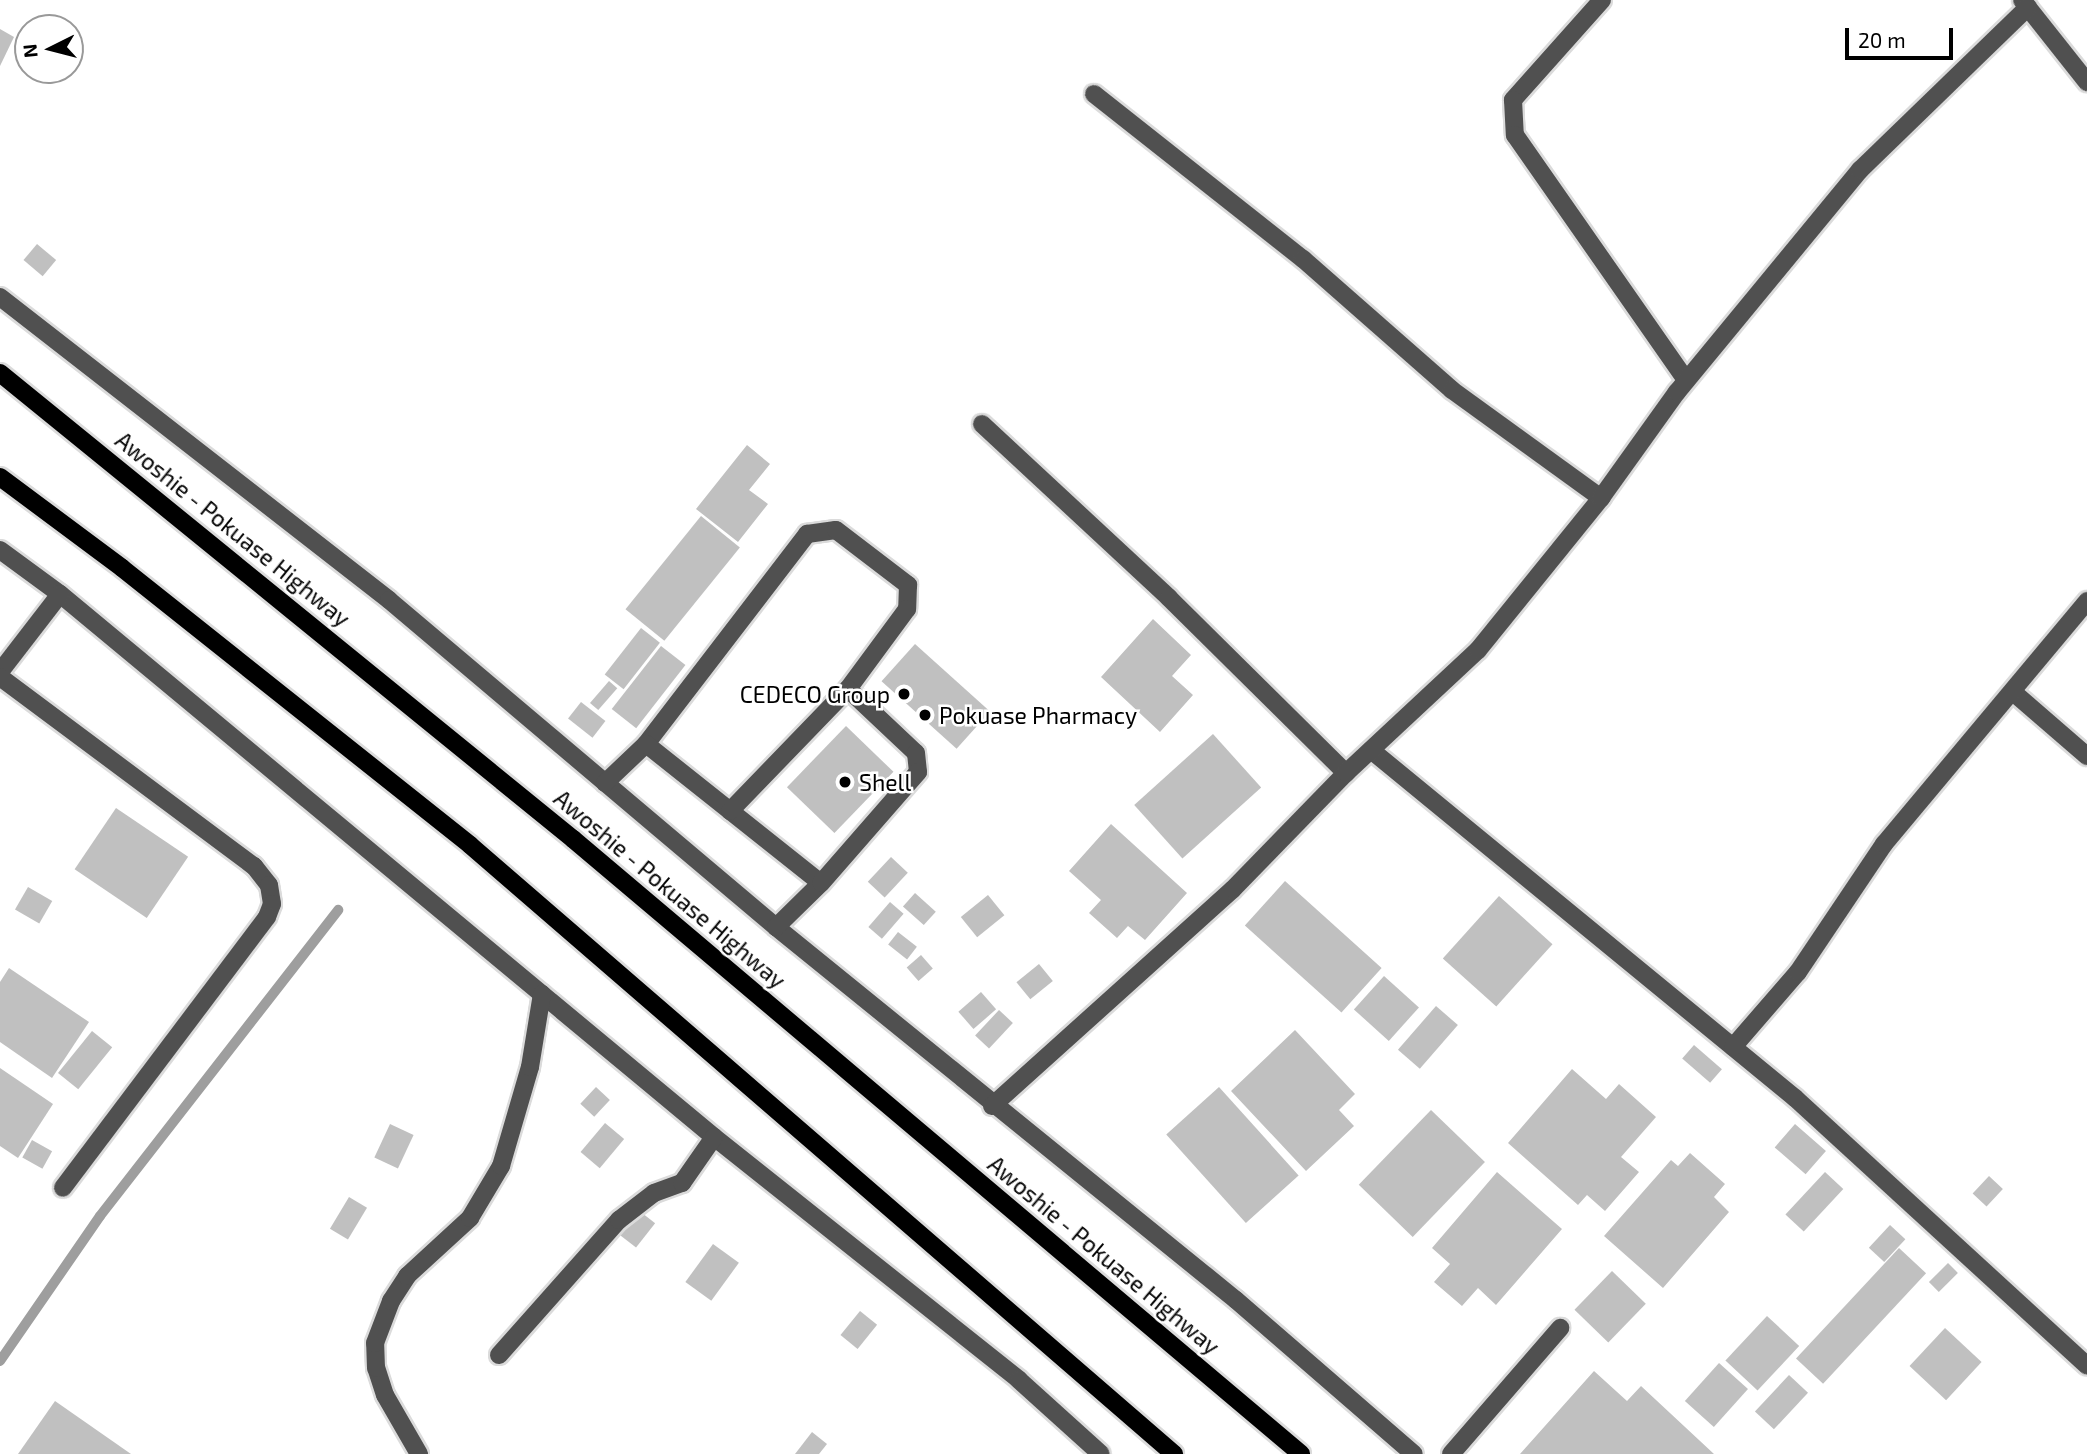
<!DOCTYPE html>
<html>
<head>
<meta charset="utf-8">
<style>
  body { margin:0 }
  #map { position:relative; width:2087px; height:1454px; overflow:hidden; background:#fff; font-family:"Exo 2",sans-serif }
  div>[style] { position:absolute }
  .stream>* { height:10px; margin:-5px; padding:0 5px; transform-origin:5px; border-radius:5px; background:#9e9e9e }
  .building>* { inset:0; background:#c0c0c0; transform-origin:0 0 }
  .roads { filter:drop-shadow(2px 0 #dbdbdb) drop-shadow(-2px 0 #dbdbdb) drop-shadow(0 2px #dbdbdb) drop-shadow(0 -2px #dbdbdb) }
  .minor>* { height:18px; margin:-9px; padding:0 9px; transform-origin:9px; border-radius:9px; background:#505050 }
  .major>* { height:18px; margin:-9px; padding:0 9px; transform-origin:9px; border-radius:9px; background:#000 }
  .dots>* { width:19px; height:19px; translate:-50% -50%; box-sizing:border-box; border:4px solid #fff; border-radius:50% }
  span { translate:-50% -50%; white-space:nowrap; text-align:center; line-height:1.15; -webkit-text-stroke:5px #fff; paint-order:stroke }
  .street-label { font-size:23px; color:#000 }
  .poi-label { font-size:23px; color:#000 }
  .right { translate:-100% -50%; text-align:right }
  .left { translate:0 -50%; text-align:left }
  .north { position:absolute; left:14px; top:14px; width:70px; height:70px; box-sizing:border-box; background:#fff; border:2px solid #999; border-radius:50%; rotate:264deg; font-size:19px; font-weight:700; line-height:28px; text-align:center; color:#000 }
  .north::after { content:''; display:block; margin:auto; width:24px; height:32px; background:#000; clip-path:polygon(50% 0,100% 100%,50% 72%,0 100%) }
  .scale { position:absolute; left:1845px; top:28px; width:108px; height:32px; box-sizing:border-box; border:4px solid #000; border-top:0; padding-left:9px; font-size:21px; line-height:24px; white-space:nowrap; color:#000; -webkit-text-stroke:5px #fff; paint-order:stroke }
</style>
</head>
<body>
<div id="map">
  <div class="stream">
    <div style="left:0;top:1361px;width:176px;rotate:-55.4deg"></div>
    <div style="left:100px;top:1216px;width:388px;rotate:-52.1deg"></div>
  </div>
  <div class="building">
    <div style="clip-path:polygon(0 29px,14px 37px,0 66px)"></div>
    <div style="left:37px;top:244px;width:25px;height:21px;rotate:40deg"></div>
    <div style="clip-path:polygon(747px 445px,770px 464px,749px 490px,768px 504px,738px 542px,696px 509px)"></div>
    <div style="left:701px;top:516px;width:50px;height:120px;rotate:39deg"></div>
    <div style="clip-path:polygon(1153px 619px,1191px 655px,1172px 676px,1193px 695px,1160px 732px,1101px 677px)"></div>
    <div style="left:641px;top:628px;width:24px;height:59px;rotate:38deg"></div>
    <div style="left:915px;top:644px;width:101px;height:50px;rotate:42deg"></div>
    <div style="left:661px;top:646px;width:31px;height:80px;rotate:38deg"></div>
    <div style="left:609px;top:681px;width:11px;height:29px;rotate:41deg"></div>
    <div style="left:581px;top:702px;width:31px;height:21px;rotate:38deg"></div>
    <div style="left:846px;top:726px;width:66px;height:85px;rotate:44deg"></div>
    <div style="left:1213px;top:734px;width:72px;height:106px;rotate:48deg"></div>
    <div style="left:116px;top:808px;width:87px;height:74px;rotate:34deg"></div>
    <div style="clip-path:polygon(1111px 824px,1187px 893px,1145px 940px,1128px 926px,1117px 938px,1089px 913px,1101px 900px,1069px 871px)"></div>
    <div style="left:891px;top:857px;width:23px;height:34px;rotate:43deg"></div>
    <div style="left:1285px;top:881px;width:130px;height:60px;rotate:42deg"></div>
    <div style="left:28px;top:887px;width:28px;height:26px;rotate:30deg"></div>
    <div style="left:915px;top:893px;width:28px;height:18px;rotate:42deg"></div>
    <div style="left:988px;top:895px;width:26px;height:35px;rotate:51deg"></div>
    <div style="left:1499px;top:896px;width:72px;height:84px;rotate:42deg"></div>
    <div style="left:890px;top:902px;width:18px;height:33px;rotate:41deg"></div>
    <div style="left:898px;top:932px;width:24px;height:16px;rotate:38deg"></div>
    <div style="left:921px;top:955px;width:18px;height:19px;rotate:49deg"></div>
    <div style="left:1039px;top:964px;width:22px;height:29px;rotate:51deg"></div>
    <div style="clip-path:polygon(9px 968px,89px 1022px,52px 1078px,0 1042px,0 982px)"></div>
    <div style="left:1384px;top:976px;width:47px;height:45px;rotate:42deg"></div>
    <div style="left:981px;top:992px;width:23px;height:30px;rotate:49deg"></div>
    <div style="left:1436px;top:1006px;width:29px;height:58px;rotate:41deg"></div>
    <div style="left:999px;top:1010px;width:19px;height:35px;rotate:43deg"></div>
    <div style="clip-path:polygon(1295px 1030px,1355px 1094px,1339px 1110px,1354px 1126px,1306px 1171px,1231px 1091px)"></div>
    <div style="left:92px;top:1031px;width:26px;height:54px;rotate:39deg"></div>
    <div style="left:1694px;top:1045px;width:37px;height:18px;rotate:41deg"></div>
    <div style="clip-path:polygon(0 1068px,53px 1104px,18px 1158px,0 1146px)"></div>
    <div style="clip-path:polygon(1572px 1069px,1606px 1099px,1619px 1084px,1656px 1117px,1621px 1157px,1639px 1172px,1605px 1211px,1587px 1195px,1578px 1205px,1508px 1143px)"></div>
    <div style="left:596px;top:1087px;width:19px;height:23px;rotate:43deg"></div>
    <div style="left:1219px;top:1087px;width:119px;height:71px;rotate:48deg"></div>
    <div style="left:1431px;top:1110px;width:75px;height:104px;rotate:44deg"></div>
    <div style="left:605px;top:1123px;width:25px;height:38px;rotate:40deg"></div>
    <div style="left:390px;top:1124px;width:26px;height:37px;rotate:25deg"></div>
    <div style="left:1795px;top:1124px;width:41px;height:31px;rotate:41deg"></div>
    <div style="left:32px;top:1140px;width:23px;height:20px;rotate:29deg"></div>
    <div style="clip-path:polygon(1690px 1153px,1725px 1184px,1714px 1197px,1729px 1212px,1663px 1288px,1604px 1236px,1671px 1160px,1678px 1166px)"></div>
    <div style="clip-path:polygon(1497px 1172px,1562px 1229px,1496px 1305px,1478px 1288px,1462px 1306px,1434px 1282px,1450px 1264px,1432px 1248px)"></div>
    <div style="left:1825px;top:1172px;width:25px;height:58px;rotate:43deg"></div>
    <div style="left:1989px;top:1176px;width:19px;height:24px;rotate:43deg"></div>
    <div style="left:349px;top:1197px;width:21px;height:37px;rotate:31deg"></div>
    <div style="left:637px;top:1209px;width:23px;height:31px;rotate:38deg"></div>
    <div style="left:1890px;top:1225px;width:21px;height:31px;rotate:43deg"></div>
    <div style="left:713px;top:1244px;width:32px;height:47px;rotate:36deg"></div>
    <div style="left:1899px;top:1248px;width:37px;height:151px;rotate:43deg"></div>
    <div style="left:1948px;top:1263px;width:14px;height:27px;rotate:45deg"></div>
    <div style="left:1612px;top:1271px;width:47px;height:54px;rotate:44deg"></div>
    <div style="left:860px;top:1311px;width:22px;height:31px;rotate:39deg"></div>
    <div style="left:1767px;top:1316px;width:44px;height:61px;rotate:43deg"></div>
    <div style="left:1945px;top:1328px;width:50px;height:52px;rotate:43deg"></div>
    <div style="left:1719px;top:1363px;width:39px;height:51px;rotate:42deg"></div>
    <div style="clip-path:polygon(1594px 1371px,1627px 1401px,1641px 1386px,1714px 1454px,1520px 1454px)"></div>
    <div style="left:1789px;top:1375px;width:26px;height:50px;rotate:43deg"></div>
    <div style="clip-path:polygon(55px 1401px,131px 1454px,18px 1454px)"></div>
    <div style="clip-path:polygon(812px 1432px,827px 1444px,819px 1454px,795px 1454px)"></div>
  </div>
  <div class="roads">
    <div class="minor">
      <div style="left:1602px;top:0;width:134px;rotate:131.7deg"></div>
      <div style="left:1513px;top:100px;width:35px;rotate:87deg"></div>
      <div style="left:1515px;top:135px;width:299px;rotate:55.1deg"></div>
      <div style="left:2022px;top:0;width:105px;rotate:51.6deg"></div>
      <div style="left:1094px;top:94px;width:266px;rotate:38.3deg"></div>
      <div style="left:1303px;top:259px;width:198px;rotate:41.3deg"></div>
      <div style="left:1452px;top:390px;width:184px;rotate:35.9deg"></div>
      <div style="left:0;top:297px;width:493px;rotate:37.9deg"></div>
      <div style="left:389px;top:600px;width:507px;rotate:40.2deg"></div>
      <div style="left:776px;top:927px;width:592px;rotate:39.04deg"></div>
      <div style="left:1236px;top:1300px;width:235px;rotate:40.9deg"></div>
      <div style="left:982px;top:424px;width:255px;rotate:42.9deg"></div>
      <div style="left:1169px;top:598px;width:249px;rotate:44.7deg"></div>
      <div style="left:0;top:550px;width:74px;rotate:36.3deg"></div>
      <div style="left:60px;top:594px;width:850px;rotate:39.7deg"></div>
      <div style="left:714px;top:1137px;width:390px;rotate:38.5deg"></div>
      <div style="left:1019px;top:1380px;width:110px;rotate:42.1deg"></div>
      <div style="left:0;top:672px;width:98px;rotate:-52.4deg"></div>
      <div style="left:0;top:677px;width:317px;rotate:36.7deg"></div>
      <div style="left:254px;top:866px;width:24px;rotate:52deg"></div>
      <div style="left:269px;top:885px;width:19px;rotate:81deg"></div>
      <div style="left:272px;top:904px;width:14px;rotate:111deg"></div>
      <div style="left:267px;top:917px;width:339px;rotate:127deg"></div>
      <div style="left:2013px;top:692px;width:98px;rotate:40.9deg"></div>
      <div style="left:646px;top:744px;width:265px;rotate:-52.5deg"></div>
      <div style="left:807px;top:534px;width:29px;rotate:-8deg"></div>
      <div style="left:836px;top:530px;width:91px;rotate:37.4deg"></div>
      <div style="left:908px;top:585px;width:24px;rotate:92deg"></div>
      <div style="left:907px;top:609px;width:99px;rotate:126.4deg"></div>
      <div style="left:1371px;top:750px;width:549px;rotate:39.38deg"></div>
      <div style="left:1795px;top:1098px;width:396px;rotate:42.5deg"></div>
      <div style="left:605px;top:783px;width:57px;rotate:-43.6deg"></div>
      <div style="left:646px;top:744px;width:223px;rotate:38.5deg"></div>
      <div style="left:821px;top:883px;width:63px;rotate:135.6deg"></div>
      <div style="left:730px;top:811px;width:170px;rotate:-46deg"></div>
      <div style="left:848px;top:689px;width:93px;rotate:43.3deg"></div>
      <div style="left:916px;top:753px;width:19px;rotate:84deg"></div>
      <div style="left:918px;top:772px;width:147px;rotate:131.1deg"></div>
      <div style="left:1733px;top:1047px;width:99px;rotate:-49.1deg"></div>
      <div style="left:1798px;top:972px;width:154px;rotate:-56.1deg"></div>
      <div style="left:1884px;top:844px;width:317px;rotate:-50.1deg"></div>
      <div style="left:992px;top:1106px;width:324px;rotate:-42deg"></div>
      <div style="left:1233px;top:889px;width:162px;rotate:-45.8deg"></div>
      <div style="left:1346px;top:773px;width:180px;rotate:-43deg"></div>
      <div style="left:1478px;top:650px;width:196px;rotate:-51deg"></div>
      <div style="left:1601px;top:498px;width:130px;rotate:-54.4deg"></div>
      <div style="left:1677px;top:392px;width:288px;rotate:-50.5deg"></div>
      <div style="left:1860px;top:170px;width:234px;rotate:-44.1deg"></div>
      <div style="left:499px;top:1355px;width:181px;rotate:-48.4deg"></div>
      <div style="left:619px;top:1220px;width:44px;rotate:-37.6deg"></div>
      <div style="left:654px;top:1193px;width:30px;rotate:-20deg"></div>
      <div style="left:682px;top:1183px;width:56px;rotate:-55.2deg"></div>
      <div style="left:419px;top:1454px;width:68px;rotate:-120deg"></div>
      <div style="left:385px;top:1395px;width:28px;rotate:-108deg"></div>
      <div style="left:376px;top:1368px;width:25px;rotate:-92deg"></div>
      <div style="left:375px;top:1343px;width:45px;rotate:-69.1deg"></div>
      <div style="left:391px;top:1301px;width:30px;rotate:-57deg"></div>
      <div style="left:407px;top:1276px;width:86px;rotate:-42.6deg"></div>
      <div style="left:470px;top:1218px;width:61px;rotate:-59.2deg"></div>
      <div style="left:501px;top:1166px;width:103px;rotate:-73.7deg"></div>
      <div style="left:530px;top:1067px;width:74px;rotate:-80.7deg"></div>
      <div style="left:1451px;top:1454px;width:167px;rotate:-49.1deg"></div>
    </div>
    <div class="major">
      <div style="left:0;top:373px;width:739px;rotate:39.12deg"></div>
      <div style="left:573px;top:839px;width:953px;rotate:40.19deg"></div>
      <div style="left:0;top:477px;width:152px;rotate:36.7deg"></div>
      <div style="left:122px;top:568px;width:445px;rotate:38.5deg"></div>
      <div style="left:470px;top:845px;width:931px;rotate:40.86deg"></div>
    </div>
  </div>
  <div class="dots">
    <div style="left:904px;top:694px;background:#000"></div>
    <div style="left:925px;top:715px;background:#000"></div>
    <div style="left:845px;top:782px;background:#000"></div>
  </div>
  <div class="street-label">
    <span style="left:233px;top:529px;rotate:39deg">Awoshie - Pokuase Highway</span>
    <span style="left:670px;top:889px;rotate:40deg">Awoshie - Pokuase Highway</span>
    <span style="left:1104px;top:1255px;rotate:40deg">Awoshie - Pokuase Highway</span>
  </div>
  <div class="poi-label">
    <span class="right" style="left:890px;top:694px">CEDECO Group</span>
    <span class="left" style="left:939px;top:715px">Pokuase Pharmacy</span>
    <span class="left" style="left:859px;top:782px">Shell</span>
  </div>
  <div class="north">N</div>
  <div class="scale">20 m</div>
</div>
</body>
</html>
